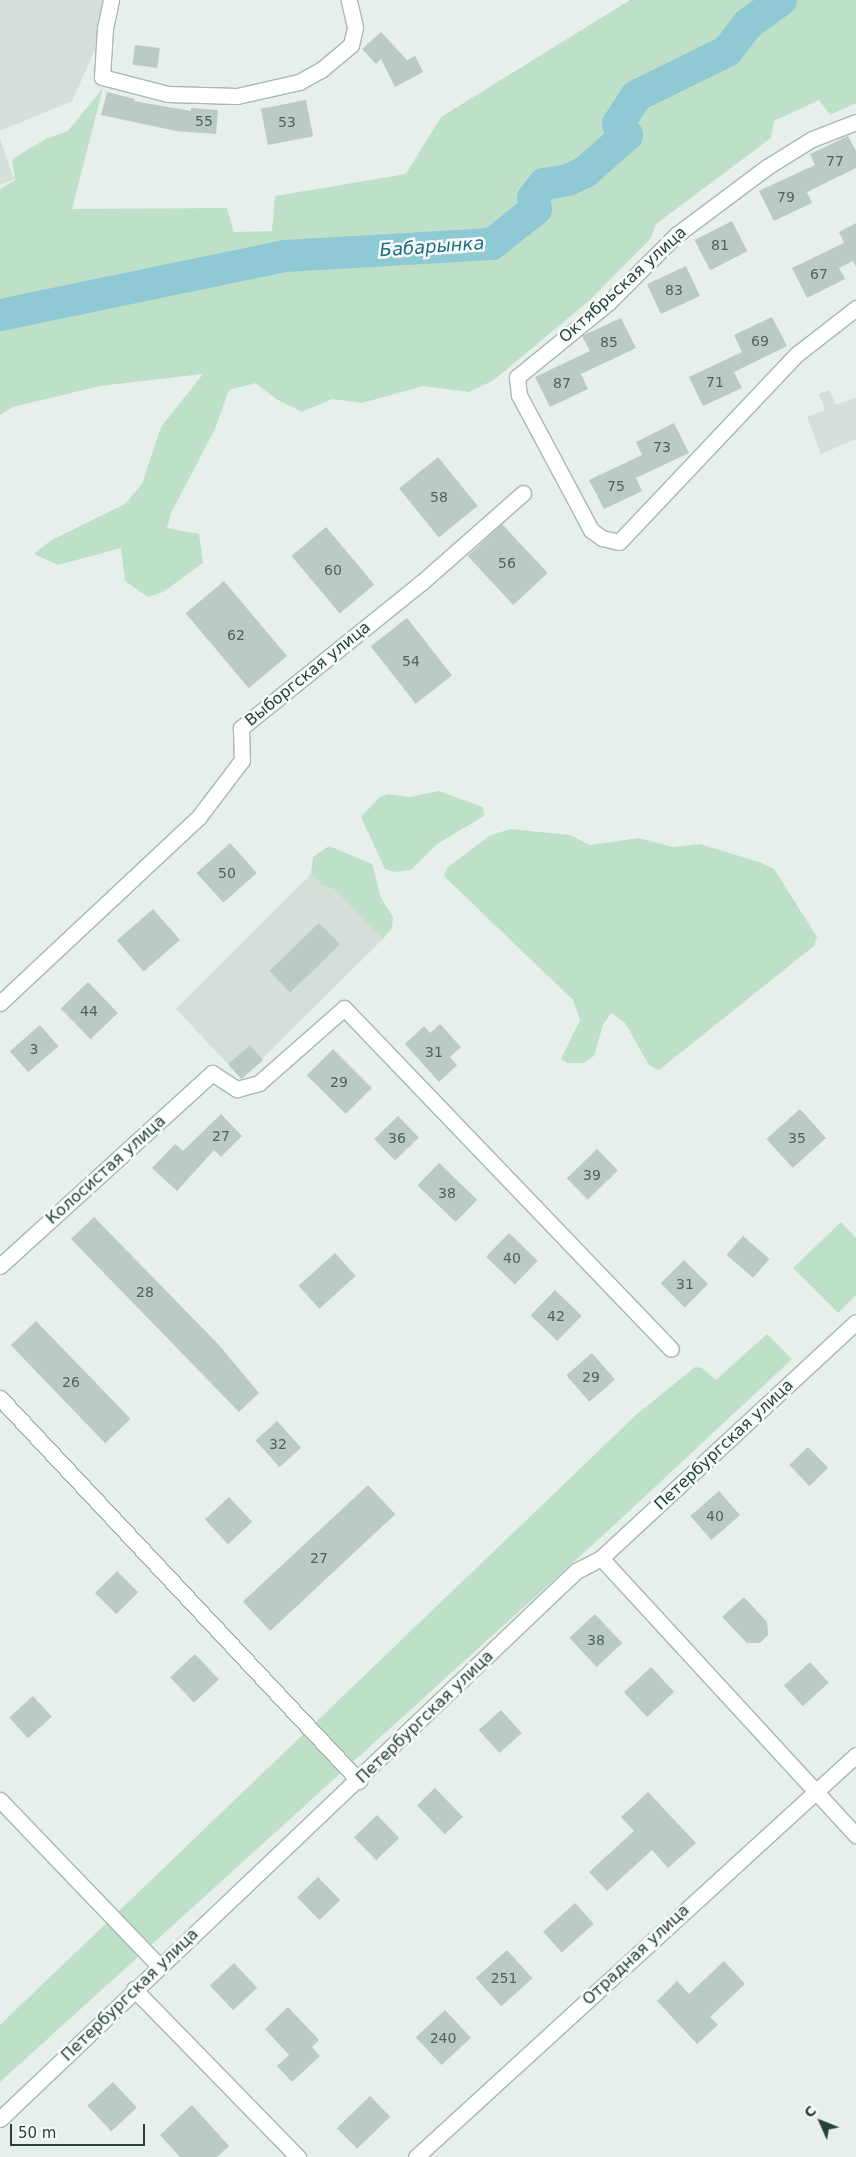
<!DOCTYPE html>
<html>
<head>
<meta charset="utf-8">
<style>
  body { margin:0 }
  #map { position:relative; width:856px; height:2157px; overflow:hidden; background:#e6efeb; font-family:"DejaVu Sans",sans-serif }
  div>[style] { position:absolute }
  .built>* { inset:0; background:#d4dfda }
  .green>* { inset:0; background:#bfe0c8 }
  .river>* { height:32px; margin:-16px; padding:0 16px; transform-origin:16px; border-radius:16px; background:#8ec9d4 }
  .building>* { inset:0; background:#bbcac4; transform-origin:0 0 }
  .roads { filter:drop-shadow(1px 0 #a8b8b2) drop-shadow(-1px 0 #a8b8b2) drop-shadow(0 1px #a8b8b2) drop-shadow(0 -1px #a8b8b2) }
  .minor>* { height:15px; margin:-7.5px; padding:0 7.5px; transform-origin:7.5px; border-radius:7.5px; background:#fff }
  span { translate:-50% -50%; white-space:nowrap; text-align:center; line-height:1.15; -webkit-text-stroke:5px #f7fbf9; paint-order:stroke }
  .number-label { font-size:14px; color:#4a645c }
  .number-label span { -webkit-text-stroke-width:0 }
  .street-label { font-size:16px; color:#24423a }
  .water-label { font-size:18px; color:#1c6f80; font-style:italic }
  .north { position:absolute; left:796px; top:2097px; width:50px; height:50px; -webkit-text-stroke:4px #f7fbf9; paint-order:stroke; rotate:314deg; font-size:14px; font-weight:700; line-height:20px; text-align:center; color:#24423a }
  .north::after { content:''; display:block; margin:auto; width:18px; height:22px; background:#24423a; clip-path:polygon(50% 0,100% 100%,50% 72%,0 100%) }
  .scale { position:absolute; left:10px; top:2124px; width:135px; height:22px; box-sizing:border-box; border:2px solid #24423a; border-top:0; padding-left:6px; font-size:15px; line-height:18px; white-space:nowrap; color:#24423a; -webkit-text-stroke:4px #f7fbf9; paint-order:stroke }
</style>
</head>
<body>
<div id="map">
  <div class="built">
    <div style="clip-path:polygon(0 0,103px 0,95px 50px,72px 101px,0 131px)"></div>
    <div style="clip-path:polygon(0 139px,14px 179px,0 185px)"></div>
    <div style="clip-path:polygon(829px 390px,836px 405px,856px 397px,856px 439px,821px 454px,807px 417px,825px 410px,819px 394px)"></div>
    <div style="clip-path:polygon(311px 874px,323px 886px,333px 887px,383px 939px,242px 1079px,176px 1009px)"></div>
  </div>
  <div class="green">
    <div style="clip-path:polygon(630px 0,856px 0,856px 103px,830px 115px,819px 100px,774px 121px,771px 138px,656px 224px,651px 238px,590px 300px,494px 380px,469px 392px,423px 386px,362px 403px,332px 399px,302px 412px,276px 399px,256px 383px,229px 390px,215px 429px,171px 513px,167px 528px,199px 534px,203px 563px,163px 592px,148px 597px,125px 581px,121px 548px,58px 565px,34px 554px,50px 541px,125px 504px,142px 484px,161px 427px,203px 374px,100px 386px,13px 407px,0 415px,0 189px,15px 180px,12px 159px,46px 139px,68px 131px,103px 88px,72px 209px,227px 208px,234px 232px,272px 231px,275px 196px,406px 174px,441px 117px)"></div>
    <div style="clip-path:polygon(439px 791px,483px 807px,484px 816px,437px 844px,411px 870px,394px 872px,385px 869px,361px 817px,380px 797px,388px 794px,409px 797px)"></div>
    <div style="clip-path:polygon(510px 829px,570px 835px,590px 845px,639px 838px,673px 847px,700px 844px,759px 862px,774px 869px,817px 937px,814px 946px,659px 1070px,649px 1065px,625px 1023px,611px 1013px,603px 1025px,594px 1056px,583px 1063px,567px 1063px,561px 1059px,580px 1020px,573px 1000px,444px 876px,447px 868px,489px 836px)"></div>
    <div style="clip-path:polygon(329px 846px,372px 864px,381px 898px,393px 917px,392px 928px,383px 939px,333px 888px,323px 886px,311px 874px,313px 857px)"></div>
    <div style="clip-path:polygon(841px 1222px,856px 1238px,856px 1295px,838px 1313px,793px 1268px)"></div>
    <div style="clip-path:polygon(767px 1334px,792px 1359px,611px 1528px,0 2082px,0 2025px,636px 1415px,695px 1367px,702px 1368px,716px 1380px)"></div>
  </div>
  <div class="river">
    <div style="left:0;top:315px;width:291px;rotate:-11.7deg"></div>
    <div style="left:285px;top:256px;width:207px;rotate:-3.3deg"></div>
    <div style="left:492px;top:244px;width:56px;rotate:-38.5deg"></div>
    <div style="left:536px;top:209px;width:11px;rotate:-105deg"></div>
    <div style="left:533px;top:198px;width:18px;rotate:-52deg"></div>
    <div style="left:544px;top:184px;width:24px;rotate:-9deg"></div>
    <div style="left:568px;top:180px;width:19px;rotate:-25deg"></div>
    <div style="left:585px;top:172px;width:56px;rotate:-41.4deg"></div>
    <div style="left:627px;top:135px;width:14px;rotate:-129deg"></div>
    <div style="left:618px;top:124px;width:33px;rotate:-57deg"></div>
    <div style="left:636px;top:96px;width:102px;rotate:-26.3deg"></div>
    <div style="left:727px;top:51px;width:34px;rotate:-52deg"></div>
    <div style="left:748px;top:24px;width:41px;rotate:-36deg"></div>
  </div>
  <div class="building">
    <div style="clip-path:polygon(381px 32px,407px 60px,415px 56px,423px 72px,395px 87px,381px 59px,376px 64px,362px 49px)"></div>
    <div style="left:135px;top:45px;width:25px;height:20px;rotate:7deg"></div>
    <div style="clip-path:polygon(107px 92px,135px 99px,134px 101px,191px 111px,191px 108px,218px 110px,216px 134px,176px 131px,101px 115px)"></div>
    <div style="left:306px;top:100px;width:37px;height:46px;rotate:79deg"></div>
    <div style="clip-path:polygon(848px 136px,856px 151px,856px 168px,807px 192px,812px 203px,774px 221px,759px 191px,815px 165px,810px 154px)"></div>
    <div style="left:732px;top:221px;width:34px;height:42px;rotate:63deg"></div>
    <div style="clip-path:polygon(856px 223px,856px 267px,853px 261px,839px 268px,845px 279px,807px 298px,792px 268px,844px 243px,839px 232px)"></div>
    <div style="left:686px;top:266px;width:33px;height:43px;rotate:65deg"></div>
    <div style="clip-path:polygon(772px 317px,787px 346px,734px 372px,742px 388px,703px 406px,689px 377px,742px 352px,734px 335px)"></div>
    <div style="clip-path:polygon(621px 318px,636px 348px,581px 374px,588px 389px,550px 407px,535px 377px,590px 351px,582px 336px)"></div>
    <div style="clip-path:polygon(674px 423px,689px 453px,636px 478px,642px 491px,604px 509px,589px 480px,642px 455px,636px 442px)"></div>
    <div style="left:438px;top:457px;width:63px;height:50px;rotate:51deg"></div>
    <div style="left:502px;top:524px;width:67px;height:47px;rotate:47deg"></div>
    <div style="left:326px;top:527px;width:75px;height:45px;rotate:50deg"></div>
    <div style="left:224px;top:581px;width:98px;height:50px;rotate:50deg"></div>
    <div style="left:407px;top:618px;width:73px;height:46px;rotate:52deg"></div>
    <div style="left:230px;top:843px;width:40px;height:45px;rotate:48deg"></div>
    <div style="left:153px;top:909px;width:41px;height:48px;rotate:49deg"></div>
    <div style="left:319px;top:923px;width:30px;height:69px;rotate:46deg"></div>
    <div style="left:88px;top:982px;width:43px;height:38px;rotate:46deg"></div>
    <div style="clip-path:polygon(440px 1024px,461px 1047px,450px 1057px,457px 1065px,439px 1082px,405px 1044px,424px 1026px,430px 1033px)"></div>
    <div style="left:40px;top:1025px;width:28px;height:40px;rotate:49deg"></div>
    <div style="left:250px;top:1045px;width:20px;height:29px;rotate:49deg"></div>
    <div style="left:333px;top:1049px;width:55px;height:37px;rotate:45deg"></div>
    <div style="left:800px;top:1109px;width:39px;height:45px;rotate:48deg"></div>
    <div style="clip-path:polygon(221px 1114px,242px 1136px,221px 1157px,214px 1150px,177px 1191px,152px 1168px,175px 1144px,183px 1151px)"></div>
    <div style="left:398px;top:1116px;width:30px;height:33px;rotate:46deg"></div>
    <div style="left:597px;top:1149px;width:30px;height:42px;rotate:46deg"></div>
    <div style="left:439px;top:1163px;width:53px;height:31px;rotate:44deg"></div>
    <div style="clip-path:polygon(94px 1217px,219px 1345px,259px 1393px,239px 1412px,71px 1239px)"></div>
    <div style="left:509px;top:1233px;width:40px;height:33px;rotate:44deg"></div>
    <div style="left:743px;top:1236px;width:35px;height:25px;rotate:41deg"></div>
    <div style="left:335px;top:1253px;width:31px;height:49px;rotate:48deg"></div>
    <div style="left:684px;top:1260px;width:34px;height:33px;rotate:45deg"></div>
    <div style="left:555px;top:1290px;width:37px;height:35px;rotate:44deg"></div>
    <div style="left:36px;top:1321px;width:136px;height:35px;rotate:46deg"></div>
    <div style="left:592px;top:1353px;width:35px;height:34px;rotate:49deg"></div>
    <div style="left:277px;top:1421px;width:36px;height:29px;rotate:48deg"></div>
    <div style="left:808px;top:1447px;width:29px;height:26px;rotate:46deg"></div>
    <div style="left:368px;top:1485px;width:40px;height:171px;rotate:47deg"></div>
    <div style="left:719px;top:1491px;width:32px;height:38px;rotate:49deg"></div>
    <div style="left:229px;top:1497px;width:34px;height:33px;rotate:47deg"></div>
    <div style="left:117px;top:1571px;width:30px;height:31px;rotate:45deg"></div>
    <div style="clip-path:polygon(744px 1597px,767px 1622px,768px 1635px,760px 1643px,747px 1643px,722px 1617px)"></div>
    <div style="left:595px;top:1614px;width:40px;height:35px;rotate:47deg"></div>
    <div style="left:195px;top:1654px;width:35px;height:34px;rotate:47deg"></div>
    <div style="left:810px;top:1662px;width:28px;height:35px;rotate:48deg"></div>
    <div style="left:651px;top:1667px;width:34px;height:37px;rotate:47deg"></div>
    <div style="left:33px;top:1696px;width:28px;height:32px;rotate:48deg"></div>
    <div style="left:501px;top:1710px;width:31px;height:30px;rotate:48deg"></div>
    <div style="left:435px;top:1788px;width:40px;height:25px;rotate:46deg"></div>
    <div style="clip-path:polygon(648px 1792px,696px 1843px,668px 1868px,652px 1850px,607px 1891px,589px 1872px,634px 1831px,621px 1817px)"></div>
    <div style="left:377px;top:1815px;width:32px;height:32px;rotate:46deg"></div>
    <div style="left:318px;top:1877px;width:32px;height:29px;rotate:46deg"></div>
    <div style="left:575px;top:1903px;width:28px;height:43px;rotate:48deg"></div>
    <div style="left:507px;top:1950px;width:38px;height:42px;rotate:48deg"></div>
    <div style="clip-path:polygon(724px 1961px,745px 1984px,710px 2017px,718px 2025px,697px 2044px,657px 2001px,677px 1981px,689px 1994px)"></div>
    <div style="left:234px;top:1963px;width:34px;height:33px;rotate:47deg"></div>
    <div style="clip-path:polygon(288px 2007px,319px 2040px,312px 2047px,320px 2056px,292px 2082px,277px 2066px,289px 2055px,265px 2029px)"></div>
    <div style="left:445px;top:2010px;width:38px;height:40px;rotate:47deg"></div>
    <div style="left:113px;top:2082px;width:35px;height:35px;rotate:47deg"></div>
    <div style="left:370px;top:2096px;width:29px;height:46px;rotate:46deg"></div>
    <div style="clip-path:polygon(192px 2105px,229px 2146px,217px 2157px,180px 2157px,160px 2135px)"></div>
  </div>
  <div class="roads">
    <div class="minor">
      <div style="left:111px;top:0;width:29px;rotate:102deg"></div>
      <div style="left:105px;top:28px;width:49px;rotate:93.5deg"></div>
      <div style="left:102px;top:77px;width:68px;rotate:14.4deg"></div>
      <div style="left:168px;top:94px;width:69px;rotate:1.7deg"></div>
      <div style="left:237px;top:96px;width:64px;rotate:-12.7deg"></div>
      <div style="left:299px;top:82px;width:25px;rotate:-29deg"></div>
      <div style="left:321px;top:70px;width:39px;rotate:-40deg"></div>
      <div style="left:351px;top:45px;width:18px;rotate:-77deg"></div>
      <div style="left:355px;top:27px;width:28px;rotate:-103deg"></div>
      <div style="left:856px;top:122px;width:47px;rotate:158.9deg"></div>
      <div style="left:812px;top:139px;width:53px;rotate:148.1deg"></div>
      <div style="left:767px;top:167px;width:114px;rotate:143.2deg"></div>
      <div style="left:676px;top:235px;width:95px;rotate:135deg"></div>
      <div style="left:609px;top:302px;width:119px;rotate:140.8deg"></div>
      <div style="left:517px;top:377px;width:18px;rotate:84deg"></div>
      <div style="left:519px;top:395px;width:153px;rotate:61.9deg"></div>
      <div style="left:591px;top:530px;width:14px;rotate:36deg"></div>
      <div style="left:602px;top:538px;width:17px;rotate:13deg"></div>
      <div style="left:619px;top:542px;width:259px;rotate:-46.6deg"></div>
      <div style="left:797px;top:354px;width:75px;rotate:-37.9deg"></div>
      <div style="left:0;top:1003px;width:271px;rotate:-43.1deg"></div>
      <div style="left:198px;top:818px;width:73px;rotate:-52.8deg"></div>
      <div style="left:242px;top:760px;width:32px;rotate:-92deg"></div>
      <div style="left:241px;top:728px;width:231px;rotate:-38.9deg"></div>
      <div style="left:421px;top:583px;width:136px;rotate:-41.4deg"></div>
      <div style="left:0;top:1266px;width:287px;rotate:-42.3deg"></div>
      <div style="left:212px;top:1073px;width:30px;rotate:33deg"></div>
      <div style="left:237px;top:1089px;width:23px;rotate:-15deg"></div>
      <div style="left:259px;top:1083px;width:113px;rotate:-41.4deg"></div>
      <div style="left:344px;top:1008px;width:472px;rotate:46.2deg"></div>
      <div style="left:0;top:1398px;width:525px;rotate:46.85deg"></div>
      <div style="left:601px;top:1558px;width:377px;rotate:47.4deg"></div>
      <div style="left:0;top:1800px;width:230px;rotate:46.2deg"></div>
      <div style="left:134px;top:1989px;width:235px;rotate:45.7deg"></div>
      <div style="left:0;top:2119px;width:795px;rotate:-43.57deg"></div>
      <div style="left:576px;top:1571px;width:28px;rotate:-27deg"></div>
      <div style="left:601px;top:1558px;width:347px;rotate:-42.8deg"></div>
      <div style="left:416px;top:2157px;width:596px;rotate:-42.42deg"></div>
    </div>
  </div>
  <div class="number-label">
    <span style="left:204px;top:121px">55</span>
    <span style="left:287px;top:122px">53</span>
    <span style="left:835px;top:161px">77</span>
    <span style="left:786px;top:197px">79</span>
    <span style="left:720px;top:245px">81</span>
    <span style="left:819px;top:274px">67</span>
    <span style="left:674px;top:290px">83</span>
    <span style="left:760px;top:341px">69</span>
    <span style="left:609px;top:342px">85</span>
    <span style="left:715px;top:382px">71</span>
    <span style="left:562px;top:383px">87</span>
    <span style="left:662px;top:447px">73</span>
    <span style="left:616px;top:486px">75</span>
    <span style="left:439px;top:497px">58</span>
    <span style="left:507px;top:563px">56</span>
    <span style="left:333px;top:570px">60</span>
    <span style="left:236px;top:635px">62</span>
    <span style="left:411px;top:661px">54</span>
    <span style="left:227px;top:873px">50</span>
    <span style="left:89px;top:1011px">44</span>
    <span style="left:34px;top:1049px">3</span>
    <span style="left:434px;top:1052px">31</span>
    <span style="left:339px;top:1082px">29</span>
    <span style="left:221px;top:1136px">27</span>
    <span style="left:397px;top:1138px">36</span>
    <span style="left:797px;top:1138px">35</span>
    <span style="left:592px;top:1175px">39</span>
    <span style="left:447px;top:1193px">38</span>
    <span style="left:512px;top:1258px">40</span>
    <span style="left:685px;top:1284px">31</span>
    <span style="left:145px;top:1292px">28</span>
    <span style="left:556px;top:1316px">42</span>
    <span style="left:591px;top:1377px">29</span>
    <span style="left:71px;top:1382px">26</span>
    <span style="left:278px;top:1444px">32</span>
    <span style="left:715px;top:1516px">40</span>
    <span style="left:319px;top:1558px">27</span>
    <span style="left:596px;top:1640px">38</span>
    <span style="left:504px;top:1978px">251</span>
    <span style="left:443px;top:2038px">240</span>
  </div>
  <div class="street-label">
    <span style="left:623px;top:285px;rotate:-42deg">Октябрьская улица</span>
    <span style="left:308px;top:674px;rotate:-39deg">Выборгская улица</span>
    <span style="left:106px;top:1170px;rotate:-42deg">Колосистая улица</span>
    <span style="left:724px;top:1445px;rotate:-43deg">Петербургская улица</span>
    <span style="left:425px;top:1717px;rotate:-44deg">Петербургская улица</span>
    <span style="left:636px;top:1955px;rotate:-43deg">Отрадная улица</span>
    <span style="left:130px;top:1995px;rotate:-44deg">Петербургская улица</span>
  </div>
  <div class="water-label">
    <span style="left:432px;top:247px;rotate:-4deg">Бабарынка</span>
  </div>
  <div class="north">С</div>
  <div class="scale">50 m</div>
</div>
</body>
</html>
